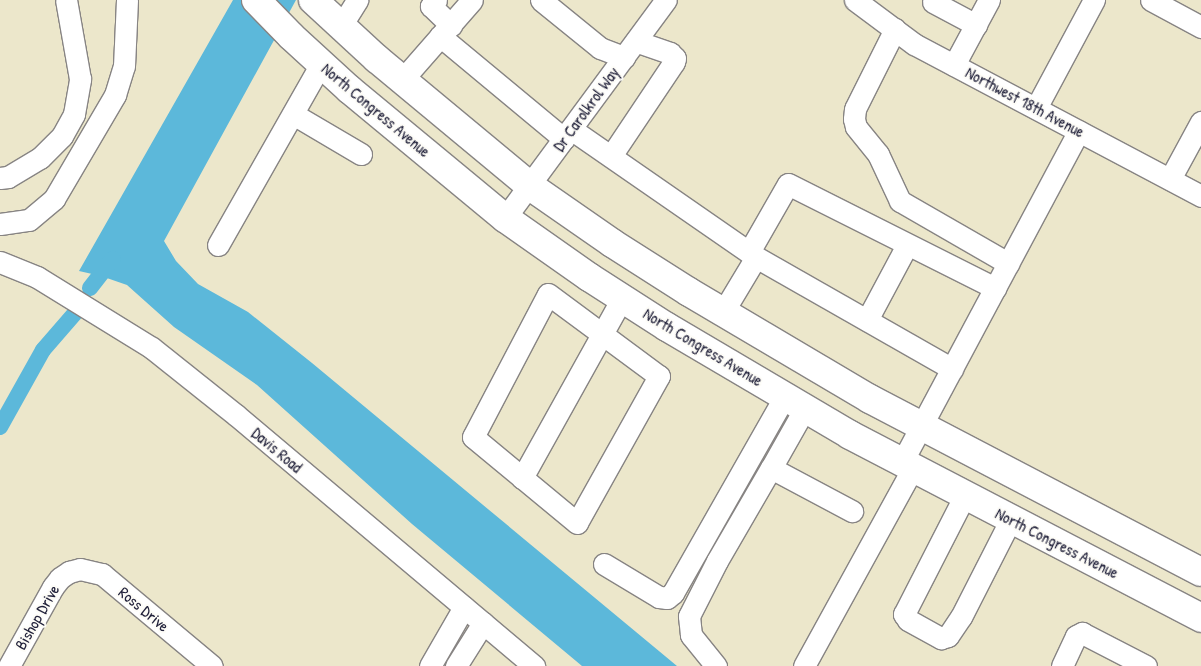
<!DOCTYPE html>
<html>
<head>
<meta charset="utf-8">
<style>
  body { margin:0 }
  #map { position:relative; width:1201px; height:666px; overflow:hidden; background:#ece7cb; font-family:"Patrick Hand",sans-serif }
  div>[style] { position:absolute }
  .water>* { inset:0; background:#5cb8da }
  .canal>* { height:16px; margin:-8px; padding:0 8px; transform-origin:8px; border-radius:8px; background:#5cb8da }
  .roads { filter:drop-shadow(1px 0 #878483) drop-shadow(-1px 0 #878483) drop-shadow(0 1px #878483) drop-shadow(0 -1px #878483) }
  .minor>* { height:21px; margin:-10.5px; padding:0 10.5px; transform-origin:10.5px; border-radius:10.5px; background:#fff }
  .major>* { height:28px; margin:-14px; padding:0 14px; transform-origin:14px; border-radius:14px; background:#fff }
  span { translate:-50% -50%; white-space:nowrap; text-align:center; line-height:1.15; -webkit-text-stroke:4px #fdfcf7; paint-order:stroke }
  .street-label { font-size:16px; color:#22223b }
</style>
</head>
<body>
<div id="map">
  <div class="water">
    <div style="clip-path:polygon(233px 0,296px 0,164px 241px,176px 261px,198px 284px,248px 312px,312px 363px,677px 666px,582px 666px,412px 524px,257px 385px,174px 327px,127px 285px,101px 276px,79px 271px)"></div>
  </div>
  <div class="canal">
    <div style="left:90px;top:288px;width:37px;rotate:-52deg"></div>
    <div style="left:0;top:427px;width:88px;rotate:-60.8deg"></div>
    <div style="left:43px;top:350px;width:49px;rotate:-49.1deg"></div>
  </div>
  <div class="roads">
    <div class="minor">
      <div style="left:436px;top:0;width:8px;rotate:130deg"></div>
      <div style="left:431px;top:6px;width:28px;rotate:44deg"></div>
      <div style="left:541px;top:0;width:76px;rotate:39.1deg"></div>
      <div style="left:600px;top:48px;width:26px;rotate:21deg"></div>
      <div style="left:855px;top:0;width:74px;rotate:36.7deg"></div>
      <div style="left:914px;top:44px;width:325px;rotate:27.9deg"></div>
      <div style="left:1151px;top:0;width:57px;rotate:28.4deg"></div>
      <div style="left:933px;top:2px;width:49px;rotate:28.1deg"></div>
      <div style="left:341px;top:26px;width:31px;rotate:-58deg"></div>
      <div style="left:895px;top:29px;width:89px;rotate:116.6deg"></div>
      <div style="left:855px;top:109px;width:10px;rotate:96deg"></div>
      <div style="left:854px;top:119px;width:8px;rotate:76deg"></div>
      <div style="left:856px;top:127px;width:35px;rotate:51deg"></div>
      <div style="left:878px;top:154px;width:52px;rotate:64.9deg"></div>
      <div style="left:900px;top:201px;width:125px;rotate:29.9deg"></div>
      <div style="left:440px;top:36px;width:161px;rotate:39.7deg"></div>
      <div style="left:954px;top:65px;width:74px;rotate:-61.7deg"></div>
      <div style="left:402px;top:80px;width:106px;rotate:-48.8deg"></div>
      <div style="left:1036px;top:108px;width:123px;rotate:-61.8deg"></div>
      <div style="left:293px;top:114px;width:79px;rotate:30.5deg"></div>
      <div style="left:571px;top:129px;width:225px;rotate:34.7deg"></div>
      <div style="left:756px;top:257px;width:226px;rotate:29.7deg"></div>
      <div style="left:611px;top:156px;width:113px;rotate:-56.2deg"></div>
      <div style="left:674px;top:62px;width:4px;rotate:-76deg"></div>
      <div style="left:675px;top:58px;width:7px;rotate:-135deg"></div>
      <div style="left:670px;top:53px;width:36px;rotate:-161deg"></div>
      <div style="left:0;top:178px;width:8px;rotate:-7deg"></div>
      <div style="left:8px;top:177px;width:37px;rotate:-31deg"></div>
      <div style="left:40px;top:158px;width:31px;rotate:-45deg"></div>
      <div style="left:62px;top:136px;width:25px;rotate:-61deg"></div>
      <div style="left:74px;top:114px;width:36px;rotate:-80deg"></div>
      <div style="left:80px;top:79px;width:80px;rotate:-100deg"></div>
      <div style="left:1170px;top:179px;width:65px;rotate:-61.5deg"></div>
      <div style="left:505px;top:218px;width:271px;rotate:-53.6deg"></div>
      <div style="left:0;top:224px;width:29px;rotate:-8deg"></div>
      <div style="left:29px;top:220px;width:33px;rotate:-40deg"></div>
      <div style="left:54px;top:199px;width:121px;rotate:-59.6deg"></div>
      <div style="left:115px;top:95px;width:30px;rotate:-73deg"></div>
      <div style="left:124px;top:66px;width:66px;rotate:-87.4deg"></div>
      <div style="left:218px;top:245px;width:208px;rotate:-60.4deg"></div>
      <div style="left:749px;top:252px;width:78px;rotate:-60.2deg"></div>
      <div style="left:788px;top:184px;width:232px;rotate:26.7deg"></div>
      <div style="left:0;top:262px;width:40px;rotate:22deg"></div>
      <div style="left:37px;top:277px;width:135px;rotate:31.7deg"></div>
      <div style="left:152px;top:348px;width:107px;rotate:38.6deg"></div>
      <div style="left:236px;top:415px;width:390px;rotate:40.1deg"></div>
      <div style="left:548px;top:294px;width:138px;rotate:36.5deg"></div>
      <div style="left:659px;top:376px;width:168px;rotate:119.2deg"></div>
      <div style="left:577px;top:523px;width:135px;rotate:-140.4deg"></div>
      <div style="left:473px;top:437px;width:161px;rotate:-62.3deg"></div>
      <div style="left:723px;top:312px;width:64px;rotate:-59deg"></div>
      <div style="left:867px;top:320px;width:85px;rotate:-61.9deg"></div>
      <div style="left:805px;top:408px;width:69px;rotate:119.5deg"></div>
      <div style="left:771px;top:468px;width:92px;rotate:28deg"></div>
      <div style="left:902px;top:462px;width:375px;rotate:-61.9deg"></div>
      <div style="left:522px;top:478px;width:206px;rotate:-60.9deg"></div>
      <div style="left:965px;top:495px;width:134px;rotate:117.1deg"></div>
      <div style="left:904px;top:614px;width:7px;rotate:56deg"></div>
      <div style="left:908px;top:620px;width:38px;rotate:29deg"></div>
      <div style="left:941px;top:638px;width:7px;rotate:-16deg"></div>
      <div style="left:948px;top:636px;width:23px;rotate:-56deg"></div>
      <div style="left:961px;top:617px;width:110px;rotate:-63deg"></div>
      <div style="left:604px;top:564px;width:64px;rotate:31deg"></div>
      <div style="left:659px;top:597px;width:8px;rotate:7deg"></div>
      <div style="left:667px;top:598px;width:8px;rotate:-40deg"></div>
      <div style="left:673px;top:593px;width:227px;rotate:-60.4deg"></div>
      <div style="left:9px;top:666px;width:90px;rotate:-60.9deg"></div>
      <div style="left:53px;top:587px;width:11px;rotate:-52deg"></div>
      <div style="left:60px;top:578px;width:11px;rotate:-34deg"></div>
      <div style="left:69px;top:572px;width:11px;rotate:-15deg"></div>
      <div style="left:80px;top:569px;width:23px;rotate:13deg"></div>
      <div style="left:102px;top:574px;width:143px;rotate:39.9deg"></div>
      <div style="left:430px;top:666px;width:68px;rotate:-60deg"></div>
      <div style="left:456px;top:666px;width:51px;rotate:-57.9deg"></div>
      <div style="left:716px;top:666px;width:40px;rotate:-129deg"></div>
      <div style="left:691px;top:635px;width:19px;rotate:-96deg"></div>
      <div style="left:689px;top:616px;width:62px;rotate:-63deg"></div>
      <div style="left:717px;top:561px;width:108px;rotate:-59.9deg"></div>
      <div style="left:804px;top:666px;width:226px;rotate:-61.2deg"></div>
      <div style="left:1062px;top:666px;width:33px;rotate:-65deg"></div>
      <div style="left:1076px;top:636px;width:7px;rotate:-27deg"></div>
      <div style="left:1082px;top:633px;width:72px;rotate:27.3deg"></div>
    </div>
    <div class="major">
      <div style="left:256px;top:0;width:50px;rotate:45.8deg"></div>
      <div style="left:291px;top:36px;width:80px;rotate:42.5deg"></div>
      <div style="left:350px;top:90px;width:201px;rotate:39.6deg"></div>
      <div style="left:505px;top:218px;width:103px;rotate:35.1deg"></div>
      <div style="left:589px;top:277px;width:93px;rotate:32.7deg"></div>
      <div style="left:667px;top:327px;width:212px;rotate:30.5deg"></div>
      <div style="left:850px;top:435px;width:396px;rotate:27.5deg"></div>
      <div style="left:313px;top:0;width:87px;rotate:42.7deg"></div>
      <div style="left:377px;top:59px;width:199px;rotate:39.7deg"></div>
      <div style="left:530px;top:186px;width:100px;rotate:34.8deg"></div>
      <div style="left:612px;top:243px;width:91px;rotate:32.5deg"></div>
      <div style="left:689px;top:292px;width:210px;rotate:30.6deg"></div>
      <div style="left:870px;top:399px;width:373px;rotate:27.6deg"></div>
    </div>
  </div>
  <div class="street-label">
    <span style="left:1025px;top:102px;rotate:28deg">Northwest 18th Avenue</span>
    <span style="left:586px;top:109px;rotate:-54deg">Dr Carolkrol Way</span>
    <span style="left:376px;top:110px;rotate:40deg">North Congress Avenue</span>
    <span style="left:703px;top:347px;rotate:31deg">North Congress Avenue</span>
    <span style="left:277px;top:450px;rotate:40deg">Davis Road</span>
    <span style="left:1057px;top:543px;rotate:27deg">North Congress Avenue</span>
    <span style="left:144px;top:609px;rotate:40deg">Ross Drive</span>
    <span style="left:37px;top:617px;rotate:-60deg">Bishop Drive</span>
  </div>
</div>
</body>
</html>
